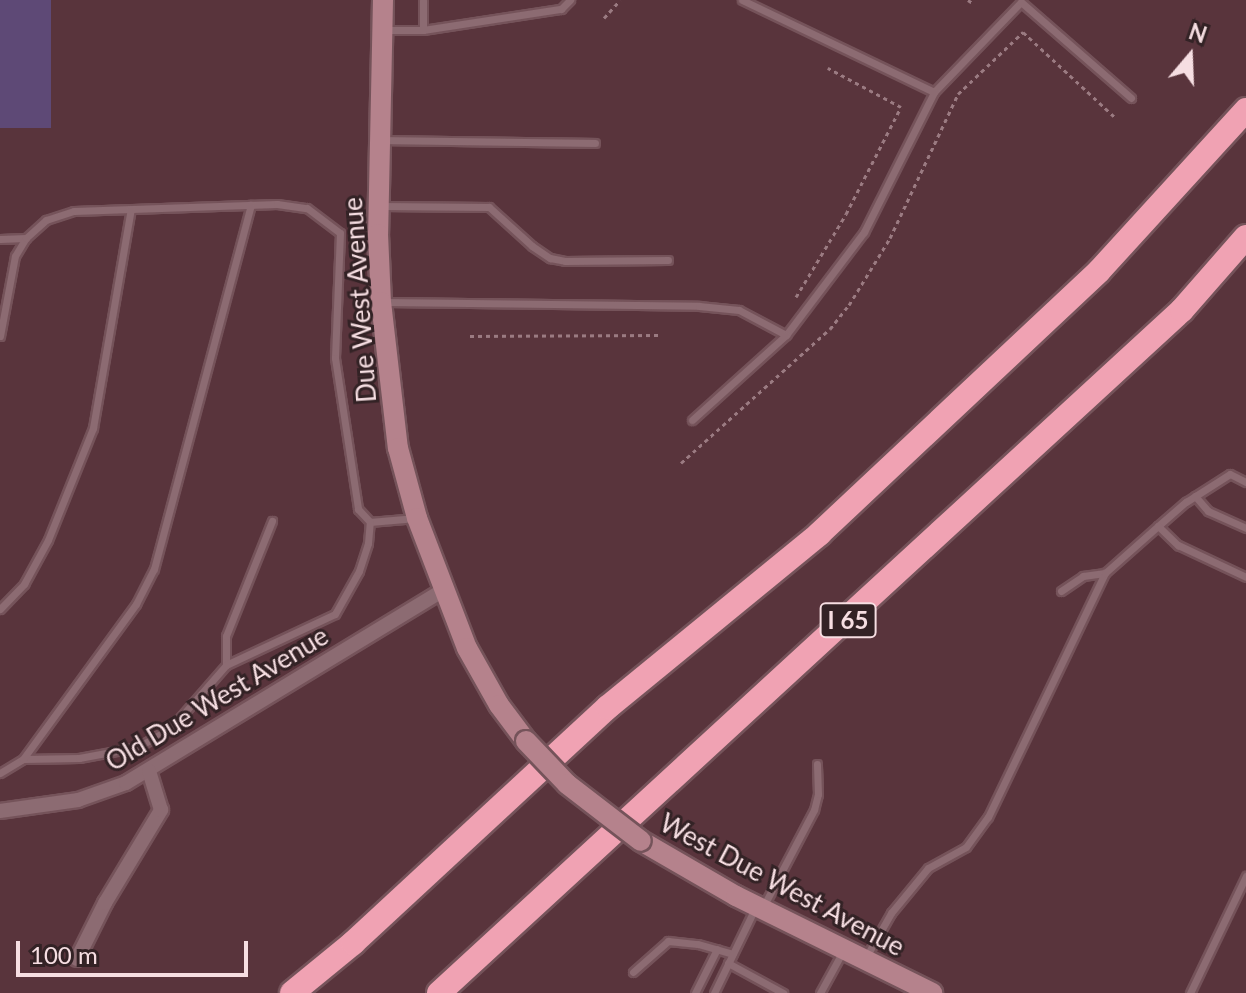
<!DOCTYPE html>
<html>
<head>
<meta charset="utf-8">
<style>
  body { margin:0 }
  #map { position:relative; width:1246px; height:993px; overflow:hidden; background:#59343c; font-family:Lato,sans-serif }
  div>[style] { position:absolute }
  .green>* { inset:0; background:#5e4976; transform-origin:0 0 }
  .path>* { height:3px; margin-top:-1.5px; transform-origin:0; background:repeating-linear-gradient(90deg,#9b7b82 0 4px,transparent 0 8px) }
  .roads { filter:drop-shadow(2px 0 #75535a) drop-shadow(-2px 0 #75535a) drop-shadow(0 2px #75535a) drop-shadow(0 -2px #75535a) }
  .lane>* { height:7px; margin:-3.5px; padding:0 3.5px; transform-origin:3.5px; border-radius:3.5px; background:#8c6b72 }
  .street>* { height:14px; margin:-7px; padding:0 7px; transform-origin:7px; border-radius:7px; background:#8c6b72 }
  .secondary>* { height:20px; margin:-10px; padding:0 10px; transform-origin:10px; border-radius:10px; background:#b5828c }
  .highway>* { height:24px; margin:-12px; padding:0 12px; transform-origin:12px; border-radius:12px; background:#f0a2b3 }
  .bridges { filter:drop-shadow(2px 0 #75535a) drop-shadow(-2px 0 #75535a) drop-shadow(0 2px #75535a) drop-shadow(0 -2px #75535a) }
  .secondary-bridge>* { height:20px; margin:-10px; padding:0 10px; transform-origin:10px; border-radius:10px; background:#b5828c }
  span { translate:-50% -50%; white-space:nowrap; text-align:center; line-height:1.15; -webkit-text-stroke:6px #332225; paint-order:stroke }
  .shield-label span { padding:2px 6px; background:#332225; border:2px solid; border-radius:6px; -webkit-text-stroke-width:0 }
  .shield-label { font-size:24px; color:#f6dee2; font-weight:700 }
  .street-label { font-size:26px; color:#f6dee2 }
  .north { position:absolute; left:1150px; top:16px; width:80px; height:80px; -webkit-text-stroke:6px #332225; paint-order:stroke; rotate:19deg; font-size:22px; font-weight:700; line-height:32px; text-align:center; color:#f6dee2 }
  .north::after { content:''; display:block; margin:auto; width:28px; height:36px; background:#f6dee2; clip-path:polygon(50% 0,100% 100%,50% 72%,0 100%) }
  .scale { position:absolute; left:16px; top:941px; width:232px; height:36px; box-sizing:border-box; border:4px solid #f6dee2; border-top:0; padding-left:10px; font-size:24px; line-height:28px; white-space:nowrap; color:#f6dee2; -webkit-text-stroke:6px #332225; paint-order:stroke }
</style>
</head>
<body>
<div id="map">
  <div class="green">
    <div style="left:0;top:0;width:51px;height:128px"></div>
  </div>
  <div class="path">
    <div style="left:968px;top:0;width:4px;rotate:34deg"></div>
    <div style="left:604px;top:18px;width:24px;rotate:-48deg"></div>
    <div style="left:796px;top:297px;width:97px;rotate:-58.9deg"></div>
    <div style="left:846px;top:214px;width:120px;rotate:-62.8deg"></div>
    <div style="left:901px;top:107px;width:83px;rotate:-151.9deg"></div>
    <div style="left:470px;top:336px;width:191px;rotate:-0.3deg"></div>
    <div style="left:681px;top:463px;width:200px;rotate:-42deg"></div>
    <div style="left:830px;top:329px;width:31px;rotate:-52deg"></div>
    <div style="left:849px;top:305px;width:79px;rotate:-58.5deg"></div>
    <div style="left:890px;top:238px;width:159px;rotate:-64.7deg"></div>
    <div style="left:958px;top:94px;width:90px;rotate:-43.6deg"></div>
    <div style="left:1023px;top:32px;width:127px;rotate:42.8deg"></div>
  </div>
  <div class="roads">
    <div class="lane">
      <div style="left:384px;top:30px;width:39px"></div>
      <div style="left:423px;top:30px;width:140px;rotate:-8.7deg"></div>
      <div style="left:561px;top:9px;width:13px;rotate:-45deg"></div>
      <div style="left:423px;top:30px;width:30px;rotate:-90deg"></div>
      <div style="left:934px;top:92px;width:125px;rotate:-46deg"></div>
      <div style="left:1021px;top:2px;width:146px;rotate:41.1deg"></div>
      <div style="left:381px;top:140px;width:214px;rotate:0.8deg"></div>
      <div style="left:381px;top:206px;width:108px;rotate:0.5deg"></div>
      <div style="left:489px;top:207px;width:58px;rotate:42.2deg"></div>
      <div style="left:532px;top:246px;width:22px;rotate:34deg"></div>
      <div style="left:550px;top:258px;width:15px;rotate:11deg"></div>
      <div style="left:565px;top:261px;width:103px;rotate:-0.6deg"></div>
      <div style="left:0;top:239px;width:26px;rotate:-2deg"></div>
      <div style="left:385px;top:302px;width:314px;rotate:0.7deg"></div>
      <div style="left:699px;top:306px;width:40px;rotate:5.7deg"></div>
      <div style="left:739px;top:310px;width:53px;rotate:28deg"></div>
      <div style="left:786px;top:335px;width:129px;rotate:-52.9deg"></div>
      <div style="left:864px;top:232px;width:157px;rotate:-63.4deg"></div>
      <div style="left:934px;top:92px;width:213px;rotate:-154.4deg"></div>
      <div style="left:0;top:336px;width:81px;rotate:-79.4deg"></div>
      <div style="left:15px;top:256px;width:21px;rotate:-59deg"></div>
      <div style="left:26px;top:238px;width:27px;rotate:-42deg"></div>
      <div style="left:46px;top:220px;width:29px;rotate:-18deg"></div>
      <div style="left:74px;top:211px;width:203px;rotate:-2deg"></div>
      <div style="left:277px;top:204px;width:30px;rotate:8deg"></div>
      <div style="left:307px;top:208px;width:41px;rotate:37.1deg"></div>
      <div style="left:340px;top:233px;width:125px;rotate:92.3deg"></div>
      <div style="left:335px;top:358px;width:153px;rotate:81.3deg"></div>
      <div style="left:358px;top:509px;width:18px;rotate:47deg"></div>
      <div style="left:370px;top:522px;width:46px;rotate:-5deg"></div>
      <div style="left:692px;top:420px;width:127px;rotate:-42.1deg"></div>
      <div style="left:1195px;top:496px;width:20px;rotate:49deg"></div>
      <div style="left:1208px;top:511px;width:42px;rotate:24.1deg"></div>
      <div style="left:1158px;top:526px;width:37px;rotate:-41deg"></div>
      <div style="left:1186px;top:502px;width:52px;rotate:-32.5deg"></div>
      <div style="left:1230px;top:474px;width:18px;rotate:27deg"></div>
      <div style="left:1061px;top:591px;width:27px;rotate:-34deg"></div>
      <div style="left:1083px;top:576px;width:22px;rotate:-8deg"></div>
      <div style="left:0;top:609px;width:35px;rotate:-46deg"></div>
      <div style="left:24px;top:584px;width:50px;rotate:-61.4deg"></div>
      <div style="left:48px;top:540px;width:121px;rotate:-68.1deg"></div>
      <div style="left:93px;top:428px;width:222px;rotate:-80.2deg"></div>
      <div style="left:226px;top:665px;width:29px;rotate:-90deg"></div>
      <div style="left:226px;top:636px;width:124px;rotate:-68.2deg"></div>
      <div style="left:24px;top:759px;width:55px;rotate:-1deg"></div>
      <div style="left:79px;top:758px;width:60px;rotate:-10.6deg"></div>
      <div style="left:138px;top:747px;width:39px;rotate:-30deg"></div>
      <div style="left:172px;top:727px;width:82px;rotate:-48.9deg"></div>
      <div style="left:226px;top:665px;width:120px;rotate:-25.1deg"></div>
      <div style="left:335px;top:614px;width:49px;rotate:-60.8deg"></div>
      <div style="left:359px;top:571px;width:29px;rotate:-72deg"></div>
      <div style="left:368px;top:543px;width:21px;rotate:-85deg"></div>
      <div style="left:0;top:773px;width:27px;rotate:-31deg"></div>
      <div style="left:23px;top:759px;width:192px;rotate:-53.9deg"></div>
      <div style="left:136px;top:604px;width:39px;rotate:-63deg"></div>
      <div style="left:154px;top:569px;width:377px;rotate:-75.1deg"></div>
      <div style="left:763px;top:907px;width:110px;rotate:-62.3deg"></div>
      <div style="left:814px;top:810px;width:16px;rotate:-76deg"></div>
      <div style="left:818px;top:794px;width:30px;rotate:-92deg"></div>
      <div style="left:866px;top:957px;width:51px;rotate:-60.4deg"></div>
      <div style="left:891px;top:913px;width:58px;rotate:-50.6deg"></div>
      <div style="left:928px;top:868px;width:43px;rotate:-28.9deg"></div>
      <div style="left:966px;top:847px;width:37px;rotate:-54deg"></div>
      <div style="left:988px;top:817px;width:271px;rotate:-64.4deg"></div>
      <div style="left:1105px;top:573px;width:71px;rotate:-41.6deg"></div>
      <div style="left:1158px;top:526px;width:28px;rotate:44deg"></div>
      <div style="left:1178px;top:545px;width:75px;rotate:25.2deg"></div>
      <div style="left:728px;top:963px;width:63px;rotate:28.6deg"></div>
      <div style="left:633px;top:972px;width:47px;rotate:-41.5deg"></div>
      <div style="left:668px;top:941px;width:30px;rotate:6deg"></div>
      <div style="left:698px;top:944px;width:36px;rotate:16deg"></div>
      <div style="left:695px;top:993px;width:49px;rotate:-63.4deg"></div>
      <div style="left:714px;top:993px;width:94px;rotate:-64.2deg"></div>
      <div style="left:820px;top:993px;width:48px;rotate:-61.3deg"></div>
      <div style="left:1190px;top:993px;width:130px;rotate:-64.4deg"></div>
    </div>
    <div class="street">
      <div style="left:0;top:811px;width:79px;rotate:-8deg"></div>
      <div style="left:78px;top:800px;width:51px;rotate:-19.5deg"></div>
      <div style="left:126px;top:783px;width:372px;rotate:-31.3deg"></div>
      <div style="left:77px;top:959px;width:63px;rotate:-63.4deg"></div>
      <div style="left:105px;top:903px;width:109px;rotate:-58.9deg"></div>
      <div style="left:161px;top:810px;width:41px;rotate:-107.1deg"></div>
    </div>
    <div class="secondary">
      <div style="left:383px;top:0;width:234px;rotate:91.2deg"></div>
      <div style="left:378px;top:234px;width:68px;rotate:87.5deg"></div>
      <div style="left:381px;top:302px;width:147px;rotate:83.4deg"></div>
      <div style="left:398px;top:448px;width:73px;rotate:74.8deg"></div>
      <div style="left:417px;top:518px;width:139px;rotate:69deg"></div>
      <div style="left:467px;top:648px;width:65px;rotate:60.7deg"></div>
      <div style="left:499px;top:705px;width:45px;rotate:53.1deg"></div>
      <div style="left:641px;top:841px;width:110px;rotate:30.1deg"></div>
      <div style="left:736px;top:896px;width:219px;rotate:26.3deg"></div>
    </div>
    <div class="highway">
      <div style="left:292px;top:993px;width:79px;rotate:-39.3deg"></div>
      <div style="left:353px;top:943px;width:347px;rotate:-42.8deg"></div>
      <div style="left:608px;top:707px;width:273px;rotate:-39.3deg"></div>
      <div style="left:819px;top:534px;width:384px;rotate:-43.2deg"></div>
      <div style="left:1099px;top:271px;width:218px;rotate:-47.6deg"></div>
      <div style="left:439px;top:993px;width:1009px;rotate:-42.59deg"></div>
      <div style="left:1182px;top:310px;width:97px;rotate:-48.8deg"></div>
    </div>
  </div>
  <div class="bridges">
    <div class="secondary-bridge">
      <div style="left:526px;top:741px;width:59px;rotate:46.4deg"></div>
      <div style="left:567px;top:784px;width:93px;rotate:37.6deg"></div>
    </div>
  </div>
  <div class="shield-label">
    <span style="left:848px;top:620px">I 65</span>
  </div>
  <div class="street-label">
    <span style="left:360px;top:300px;rotate:-94deg">Due West Avenue</span>
    <span style="left:217px;top:699px;rotate:-31deg">Old Due West Avenue</span>
    <span style="left:782px;top:885px;rotate:28deg">West Due West Avenue</span>
  </div>
  <div class="north">N</div>
  <div class="scale">100 m</div>
</div>
</body>
</html>
